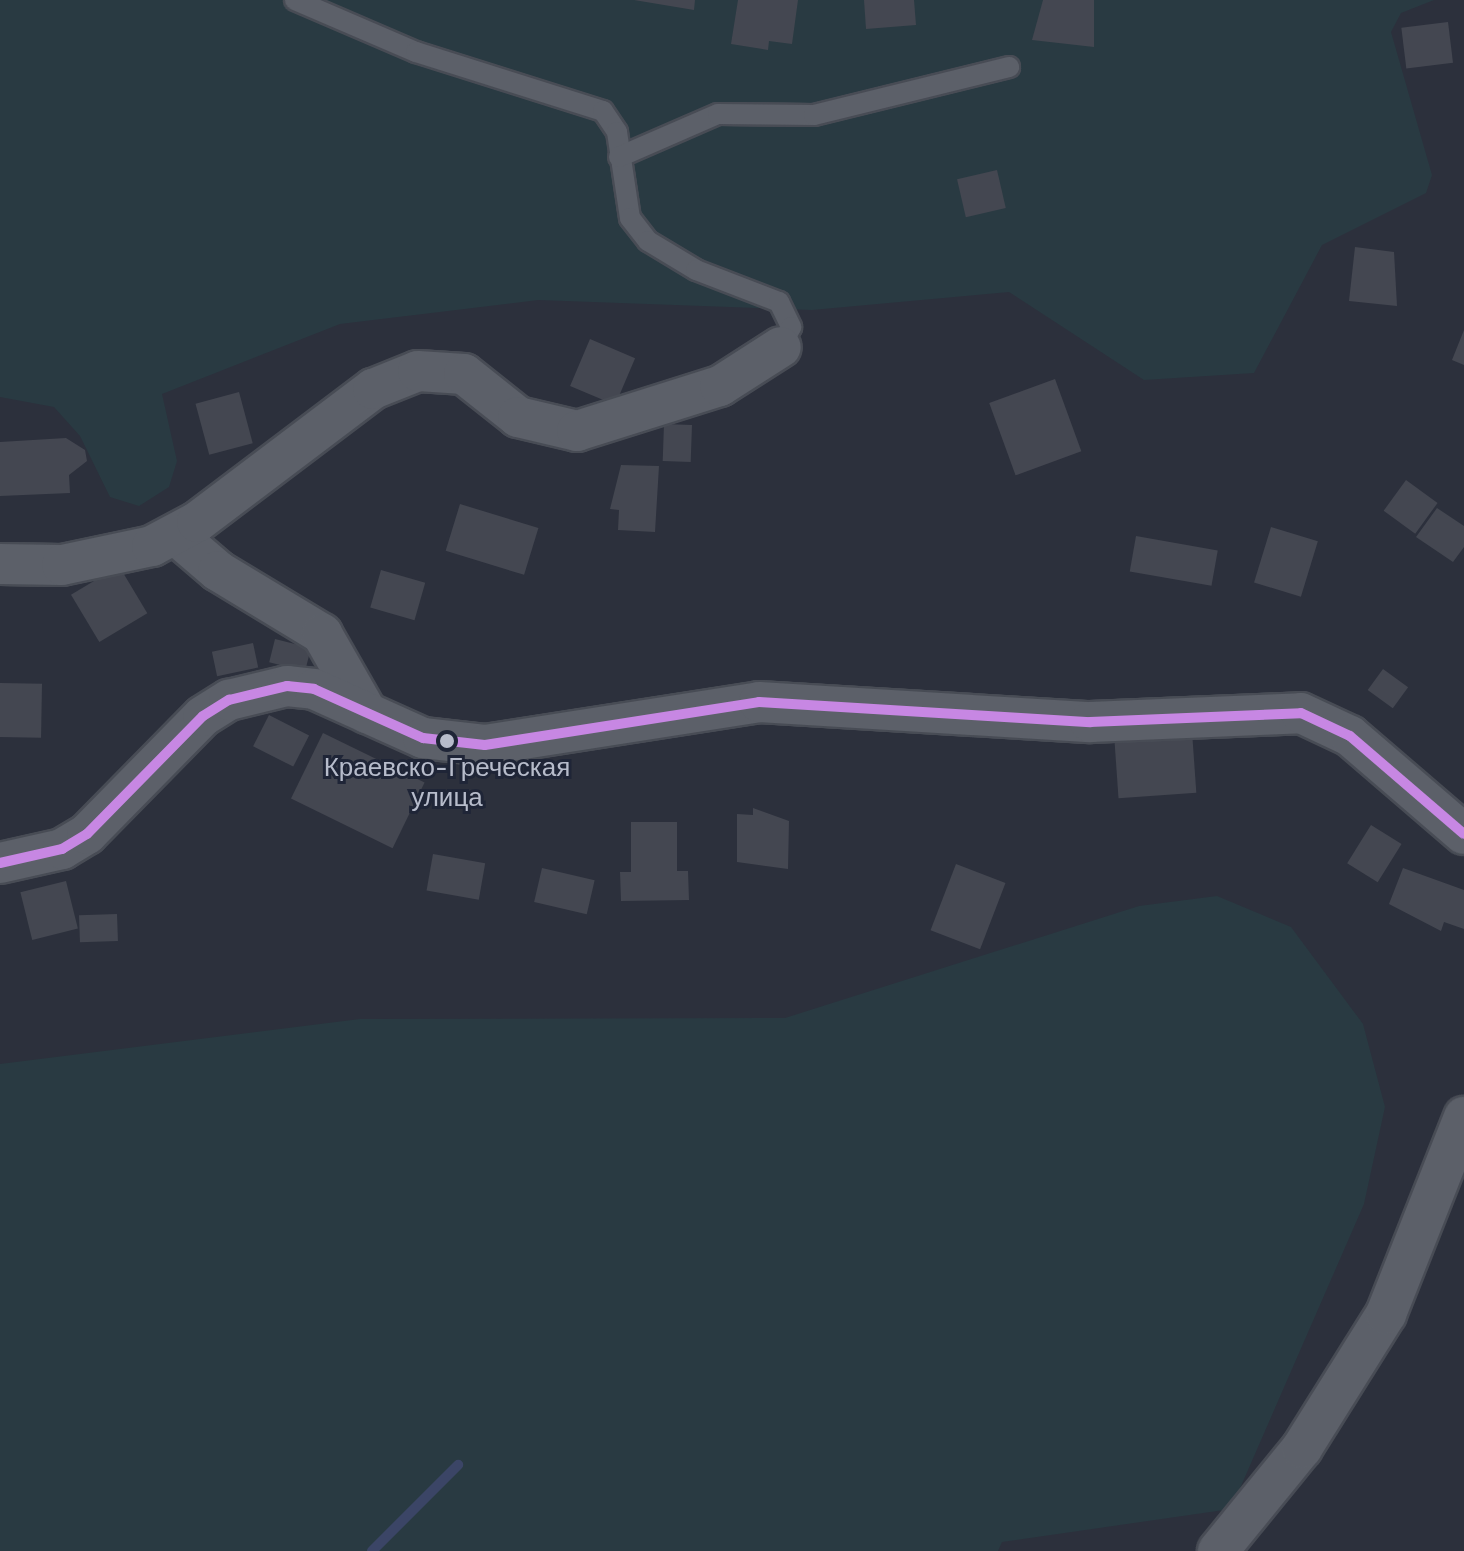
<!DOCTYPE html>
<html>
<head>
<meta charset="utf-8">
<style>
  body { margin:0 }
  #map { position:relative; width:1464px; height:1551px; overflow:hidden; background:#2c303c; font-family:"Work Sans",sans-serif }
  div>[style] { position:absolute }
  .green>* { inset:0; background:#293a42 }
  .stream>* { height:10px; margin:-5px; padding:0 5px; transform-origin:5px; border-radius:5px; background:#3b4566 }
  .building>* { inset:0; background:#444751; transform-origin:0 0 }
  .roads { filter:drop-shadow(2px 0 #484c55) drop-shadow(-2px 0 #484c55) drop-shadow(0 2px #484c55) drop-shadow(0 -2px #484c55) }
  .lane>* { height:20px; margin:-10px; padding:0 10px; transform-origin:10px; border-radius:10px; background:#5c6069 }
  .street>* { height:40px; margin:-20px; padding:0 20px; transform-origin:20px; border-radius:20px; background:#5c6069 }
  .bus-1>* { height:10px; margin:-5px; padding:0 5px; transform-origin:5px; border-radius:5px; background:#c787e3 }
  .dots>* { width:22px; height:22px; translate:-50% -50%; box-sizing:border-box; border:4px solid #1f2537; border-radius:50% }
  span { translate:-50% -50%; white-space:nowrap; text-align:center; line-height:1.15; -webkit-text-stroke:6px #1f2537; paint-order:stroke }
  .bus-label { font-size:26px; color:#b7bccb }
</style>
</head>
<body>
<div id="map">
  <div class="green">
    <div style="clip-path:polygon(0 0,1434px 0,1401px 13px,1391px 32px,1432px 175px,1426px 193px,1322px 245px,1254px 373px,1144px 380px,1009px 292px,812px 310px,538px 300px,340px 324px,162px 394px,177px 461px,169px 487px,139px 506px,110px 497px,80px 436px,54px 407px,0 397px)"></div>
    <div style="clip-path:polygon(1217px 896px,1291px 927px,1363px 1024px,1385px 1107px,1364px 1204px,1231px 1509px,1002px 1542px,998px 1551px,0 1551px,0 1064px,360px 1019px,785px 1018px,1139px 906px)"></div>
  </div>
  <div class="stream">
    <div style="left:372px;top:1551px;width:122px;rotate:-45deg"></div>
  </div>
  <div class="building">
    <div style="clip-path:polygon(634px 0,695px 0,694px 10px)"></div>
    <div style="clip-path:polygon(738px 0,798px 0,792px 44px,769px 41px,768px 50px,731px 44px)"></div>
    <div style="clip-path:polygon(864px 0,914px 0,916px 25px,866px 29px)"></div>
    <div style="clip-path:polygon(1043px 0,1094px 0,1094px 47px,1032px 40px)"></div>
    <div style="left:1448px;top:22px;width:41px;height:47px;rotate:83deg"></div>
    <div style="left:997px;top:170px;width:39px;height:41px;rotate:77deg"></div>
    <div style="clip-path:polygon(1355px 247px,1394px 252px,1397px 306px,1349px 301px)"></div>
    <div style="clip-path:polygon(1464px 330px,1464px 365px,1452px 360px)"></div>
    <div style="left:590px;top:339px;width:49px;height:51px;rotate:23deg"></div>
    <div style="left:1055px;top:379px;width:77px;height:70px;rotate:70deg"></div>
    <div style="left:239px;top:392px;width:53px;height:45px;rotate:75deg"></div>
    <div style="left:664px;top:424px;width:28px;height:37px;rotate:2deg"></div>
    <div style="clip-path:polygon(66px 438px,85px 450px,87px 461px,69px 475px,70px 493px,0 496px,0 442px)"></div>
    <div style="clip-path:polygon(621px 465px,659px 466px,655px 532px,618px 530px,619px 510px,610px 509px)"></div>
    <div style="left:1406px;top:480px;width:39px;height:38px;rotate:36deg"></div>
    <div style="left:460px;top:504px;width:82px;height:49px;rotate:17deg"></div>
    <div style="clip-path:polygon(1437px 508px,1464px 526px,1464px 547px,1453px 562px,1416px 537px)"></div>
    <div style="left:1271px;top:527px;width:49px;height:58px;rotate:17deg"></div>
    <div style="left:1136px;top:536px;width:83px;height:36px;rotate:10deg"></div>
    <div style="left:119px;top:566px;width:55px;height:56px;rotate:59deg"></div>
    <div style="left:381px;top:570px;width:46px;height:39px;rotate:16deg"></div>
    <div style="left:275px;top:639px;width:37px;height:24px;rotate:14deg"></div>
    <div style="left:253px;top:643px;width:25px;height:42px;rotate:78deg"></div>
    <div style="left:1383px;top:669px;width:31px;height:26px;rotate:36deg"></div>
    <div style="left:0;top:683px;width:42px;height:54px;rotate:1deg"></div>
    <div style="left:269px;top:715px;width:45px;height:35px;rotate:27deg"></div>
    <div style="left:1192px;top:731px;width:62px;height:78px;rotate:86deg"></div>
    <div style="left:323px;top:733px;width:113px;height:73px;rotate:26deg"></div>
    <div style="clip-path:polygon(753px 808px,789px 821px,788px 869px,737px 862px,737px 814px,753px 815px)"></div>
    <div style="clip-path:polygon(631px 822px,677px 822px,677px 871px,688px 871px,689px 900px,621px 901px,620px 872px,631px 872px)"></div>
    <div style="left:1371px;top:825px;width:36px;height:45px;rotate:32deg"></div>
    <div style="left:433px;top:854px;width:53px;height:37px;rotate:10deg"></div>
    <div style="left:956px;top:864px;width:53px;height:71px;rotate:21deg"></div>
    <div style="left:542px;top:868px;width:54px;height:35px;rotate:13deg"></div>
    <div style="clip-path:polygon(1403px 868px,1464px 890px,1464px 929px,1444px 922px,1441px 931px,1389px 904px)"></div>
    <div style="left:66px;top:881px;width:49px;height:47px;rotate:76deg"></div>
    <div style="left:117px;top:914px;width:27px;height:38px;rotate:88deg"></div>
  </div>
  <div class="roads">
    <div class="lane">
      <div style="left:295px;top:0;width:132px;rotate:23.3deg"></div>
      <div style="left:416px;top:52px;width:196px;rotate:17.5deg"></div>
      <div style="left:603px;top:111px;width:25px;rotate:56deg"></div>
      <div style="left:617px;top:132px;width:87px;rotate:81.4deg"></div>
      <div style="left:630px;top:218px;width:29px;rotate:52deg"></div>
      <div style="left:648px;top:241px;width:56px;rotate:31.1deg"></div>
      <div style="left:696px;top:270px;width:89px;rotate:21.1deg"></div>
      <div style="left:779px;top:302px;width:28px;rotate:64deg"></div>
      <div style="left:791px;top:327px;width:22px;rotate:117deg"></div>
      <div style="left:619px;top:157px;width:108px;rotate:-23.5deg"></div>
      <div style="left:718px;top:114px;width:96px;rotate:0.6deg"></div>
      <div style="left:814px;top:115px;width:201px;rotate:-13.8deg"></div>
    </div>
    <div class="street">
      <div style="left:176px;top:535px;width:55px;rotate:40.6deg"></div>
      <div style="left:218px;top:571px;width:122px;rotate:31.2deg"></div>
      <div style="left:322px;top:634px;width:91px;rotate:60.3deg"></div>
      <div style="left:0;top:564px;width:62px;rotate:0.9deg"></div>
      <div style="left:62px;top:565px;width:92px;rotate:-11.9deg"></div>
      <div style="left:152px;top:546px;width:51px;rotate:-28.1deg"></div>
      <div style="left:197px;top:522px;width:221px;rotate:-37.1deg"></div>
      <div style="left:373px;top:389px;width:48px;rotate:-21.8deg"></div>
      <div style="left:418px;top:371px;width:46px;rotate:3.7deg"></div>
      <div style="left:464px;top:374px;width:69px;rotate:38.5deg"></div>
      <div style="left:518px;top:417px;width:61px;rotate:13.3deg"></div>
      <div style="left:577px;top:431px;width:150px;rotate:-17.5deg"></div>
      <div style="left:720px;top:386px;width:72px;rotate:-32.6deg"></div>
      <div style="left:0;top:863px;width:64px;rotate:-12.7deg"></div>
      <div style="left:62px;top:849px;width:29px;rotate:-31deg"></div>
      <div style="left:87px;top:834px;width:165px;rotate:-45.5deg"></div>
      <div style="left:203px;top:716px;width:31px;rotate:-32deg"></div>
      <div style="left:229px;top:700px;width:60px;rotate:-13.6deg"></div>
      <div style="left:287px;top:686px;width:27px;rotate:6deg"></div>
      <div style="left:314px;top:689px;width:120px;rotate:24.2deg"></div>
      <div style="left:423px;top:738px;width:62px;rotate:6.4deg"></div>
      <div style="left:485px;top:745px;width:277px;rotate:-8.9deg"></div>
      <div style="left:759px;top:702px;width:332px;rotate:3.5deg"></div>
      <div style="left:1090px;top:722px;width:211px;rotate:-2.4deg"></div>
      <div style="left:1301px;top:713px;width:54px;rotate:25.1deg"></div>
      <div style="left:1350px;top:736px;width:150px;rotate:40.7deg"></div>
      <div style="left:1218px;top:1551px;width:133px;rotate:-50.8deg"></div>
      <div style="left:1302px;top:1448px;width:158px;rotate:-57.9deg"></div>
      <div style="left:1386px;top:1314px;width:212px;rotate:-68.4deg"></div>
    </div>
  </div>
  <div class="bus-1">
    <div style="left:0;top:863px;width:64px;rotate:-12.7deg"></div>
    <div style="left:62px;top:849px;width:29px;rotate:-31deg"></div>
    <div style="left:87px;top:834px;width:165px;rotate:-45.5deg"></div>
    <div style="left:203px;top:716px;width:31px;rotate:-32deg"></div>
    <div style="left:229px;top:700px;width:60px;rotate:-13.6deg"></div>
    <div style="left:287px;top:686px;width:27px;rotate:6deg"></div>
    <div style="left:314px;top:689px;width:120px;rotate:24.2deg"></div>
    <div style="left:423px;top:738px;width:62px;rotate:6.4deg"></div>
    <div style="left:485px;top:745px;width:277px;rotate:-8.9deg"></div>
    <div style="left:759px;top:702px;width:332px;rotate:3.5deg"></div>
    <div style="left:1090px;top:722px;width:211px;rotate:-2.4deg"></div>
    <div style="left:1301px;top:713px;width:54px;rotate:25.1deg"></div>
    <div style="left:1350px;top:736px;width:150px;rotate:40.7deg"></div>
  </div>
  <div class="dots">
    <div style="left:447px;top:741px;background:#b7bccb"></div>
  </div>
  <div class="bus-label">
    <span style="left:447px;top:783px">Краевско-Греческая<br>улица</span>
  </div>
</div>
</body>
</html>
